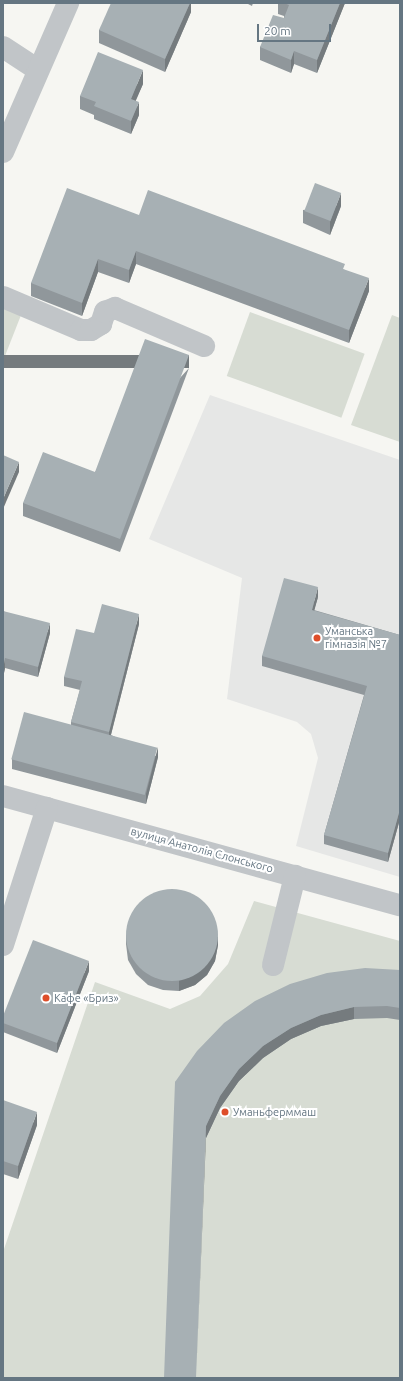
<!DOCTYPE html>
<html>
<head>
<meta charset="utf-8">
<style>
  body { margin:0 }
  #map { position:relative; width:403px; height:1381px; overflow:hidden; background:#f6f6f2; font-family:Ubuntu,sans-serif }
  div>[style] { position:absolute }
  .built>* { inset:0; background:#e6e7e6 }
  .green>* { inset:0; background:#d7dcd3; transform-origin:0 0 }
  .minor>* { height:22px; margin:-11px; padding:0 11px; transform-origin:11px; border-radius:11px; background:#c1c5c8 }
  .wall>* { inset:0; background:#90979b }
  .shaded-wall>* { inset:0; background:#757b7e; transform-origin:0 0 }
  .building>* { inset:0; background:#a7b0b4; transform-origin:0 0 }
  .round { border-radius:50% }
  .dots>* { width:11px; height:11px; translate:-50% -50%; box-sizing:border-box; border:2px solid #fff; border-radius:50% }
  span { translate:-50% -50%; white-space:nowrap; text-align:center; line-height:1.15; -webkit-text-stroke:4px #fff; paint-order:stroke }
  .poi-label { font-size:11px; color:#657682 }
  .left { translate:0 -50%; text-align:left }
  .street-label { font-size:11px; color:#657682 }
  .frame { position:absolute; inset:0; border:4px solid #657682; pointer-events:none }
  .scale { position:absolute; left:257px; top:24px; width:74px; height:18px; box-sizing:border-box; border:2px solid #657682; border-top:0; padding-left:5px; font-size:12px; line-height:14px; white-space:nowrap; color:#657682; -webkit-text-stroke:3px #fff; paint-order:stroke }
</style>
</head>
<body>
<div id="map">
  <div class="built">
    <div style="clip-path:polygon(210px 395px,400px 460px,400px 877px,296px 846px,318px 758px,311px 734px,297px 722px,227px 699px,242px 578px,149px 539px)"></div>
  </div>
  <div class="green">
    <div style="clip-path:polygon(3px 302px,23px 310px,3px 361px)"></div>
    <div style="left:250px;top:312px;width:122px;height:68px;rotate:20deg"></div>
    <div style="clip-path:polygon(392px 315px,400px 318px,400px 442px,351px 425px)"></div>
    <div style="clip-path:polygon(254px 901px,400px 941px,400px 1378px,3px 1378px,3px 1252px,95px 982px,170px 1009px,200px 996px,228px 964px)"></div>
  </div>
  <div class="minor">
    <div style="left:3px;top:47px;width:42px;rotate:33.3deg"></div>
    <div style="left:3px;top:152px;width:163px;rotate:-66.4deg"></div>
    <div style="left:3px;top:297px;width:85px;rotate:22.9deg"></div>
    <div style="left:81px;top:330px;width:10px"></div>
    <div style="left:91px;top:330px;width:12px;rotate:-31deg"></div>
    <div style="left:101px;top:324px;width:13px;rotate:-72deg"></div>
    <div style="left:105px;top:312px;width:11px;rotate:-22deg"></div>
    <div style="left:115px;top:308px;width:97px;rotate:23.1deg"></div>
    <div style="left:3px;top:796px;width:412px;rotate:15.4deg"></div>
    <div style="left:3px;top:945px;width:144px;rotate:-72.2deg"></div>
    <div style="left:273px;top:965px;width:92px;rotate:-76.1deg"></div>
  </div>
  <div class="wall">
    <div style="clip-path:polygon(191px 3px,191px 12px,165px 72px,99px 43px,99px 30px)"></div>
    <div style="clip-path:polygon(246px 3px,253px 3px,252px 6px)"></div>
    <div style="clip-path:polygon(278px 3px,345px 3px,317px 73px,294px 64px,291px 73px,260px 60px,260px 47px,284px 18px,284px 16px,278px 14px)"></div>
    <div style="clip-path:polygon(143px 84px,135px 101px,139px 115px,131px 134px,94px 119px,94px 115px,80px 109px,80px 96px)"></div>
    <div style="clip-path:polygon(341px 206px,330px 235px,303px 223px,303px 210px)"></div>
    <div style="clip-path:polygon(139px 215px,345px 270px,369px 291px,349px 343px,136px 264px,129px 283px,98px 272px,82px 316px,31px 296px,31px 283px)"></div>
    <div style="clip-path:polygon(189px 368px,120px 552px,23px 516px,23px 503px,95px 472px)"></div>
    <div style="clip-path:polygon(318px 597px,314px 610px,400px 635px,400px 819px,388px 862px,324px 844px,324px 835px,364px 695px,262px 666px,262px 656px)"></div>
    <div style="clip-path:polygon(3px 611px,50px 633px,38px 677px,5px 668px,4px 673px,3px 673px)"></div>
    <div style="clip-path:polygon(139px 624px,111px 735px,158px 757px,146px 804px,12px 769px,12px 759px,71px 725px,71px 722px,80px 690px,64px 686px,64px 677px,94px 633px)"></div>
    <div style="clip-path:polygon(126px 935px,218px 945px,215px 961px,207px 975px,195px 985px,179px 991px,163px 990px,148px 985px,136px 974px,128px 960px,126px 944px)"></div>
    <div style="clip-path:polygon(400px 970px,400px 1020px,387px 1018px,354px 1019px,321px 1026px,291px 1039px,263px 1058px,239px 1081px,220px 1108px,206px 1138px,175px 1082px)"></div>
    <div style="clip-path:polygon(89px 971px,57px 1053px,3px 1032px,3px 1016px)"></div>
    <div style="clip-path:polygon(3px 1100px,37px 1125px,18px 1179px,3px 1174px)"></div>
  </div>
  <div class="shaded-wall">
    <div style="clip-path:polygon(190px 3px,191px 3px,191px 12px,165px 72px,165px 59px)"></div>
    <div style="clip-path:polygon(340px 3px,345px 3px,317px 73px,317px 60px)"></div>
    <div style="clip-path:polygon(294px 51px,294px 64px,291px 73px,291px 60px)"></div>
    <div style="clip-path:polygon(143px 70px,143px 84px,131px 112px,131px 99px)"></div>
    <div style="clip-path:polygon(139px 102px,139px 115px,131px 134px,131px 121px)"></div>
    <div style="clip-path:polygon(341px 193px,341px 206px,330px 235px,330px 222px)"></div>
    <div style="clip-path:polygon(136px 251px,136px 264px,129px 283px,129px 270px)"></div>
    <div style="clip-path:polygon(98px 259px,98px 272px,82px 316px,82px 303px)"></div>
    <div style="clip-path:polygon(369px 278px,369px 291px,349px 343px,349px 330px)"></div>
    <div style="left:189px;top:355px;width:13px;height:197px;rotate:90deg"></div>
    <div style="clip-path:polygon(19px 462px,19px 472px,3px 509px,3px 499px)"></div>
    <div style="clip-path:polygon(318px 587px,318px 597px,312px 619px,312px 610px)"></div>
    <div style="clip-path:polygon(139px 614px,139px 624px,109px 742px,109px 732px)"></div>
    <div style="clip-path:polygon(50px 623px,50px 633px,38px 677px,38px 667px)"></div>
    <div style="clip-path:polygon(5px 658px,5px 668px,4px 673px,4px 664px)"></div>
    <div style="clip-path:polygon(158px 747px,158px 757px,146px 804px,146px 794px)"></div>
    <div style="clip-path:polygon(400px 809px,400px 819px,388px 862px,388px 853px)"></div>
    <div style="clip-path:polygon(218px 936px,218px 945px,215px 961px,207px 975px,195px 985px,179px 991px,179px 981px)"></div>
    <div style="clip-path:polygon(89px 961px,89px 971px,57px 1053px,57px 1043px)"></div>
    <div style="clip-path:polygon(354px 1007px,354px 1019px,321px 1026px,291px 1039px,263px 1058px,239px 1081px,220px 1108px,206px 1138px,196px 1378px,206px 1126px,220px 1096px,239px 1069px,263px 1046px,291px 1028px,321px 1015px)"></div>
    <div style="clip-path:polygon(37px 1112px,37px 1125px,18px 1179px,18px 1166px)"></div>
  </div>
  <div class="building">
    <div style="clip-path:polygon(111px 3px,190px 3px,165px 59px,99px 30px)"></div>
    <div style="clip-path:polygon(284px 3px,340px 3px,317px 60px,294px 51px,291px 60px,260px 47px,273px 15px,284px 18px,289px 5px)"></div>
    <div style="clip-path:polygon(98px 52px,143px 70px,131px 99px,139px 102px,131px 121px,94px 106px,96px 102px,80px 96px)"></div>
    <div style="left:315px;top:183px;width:28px;height:30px;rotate:21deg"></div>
    <div style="clip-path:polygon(67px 188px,139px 215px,148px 190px,345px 264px,343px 269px,369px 278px,349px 330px,136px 251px,129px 270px,98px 259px,82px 303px,31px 283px)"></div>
    <div style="clip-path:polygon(145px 339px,189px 355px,120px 539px,23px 503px,43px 452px,95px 472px)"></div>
    <div style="clip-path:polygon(3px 455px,19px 462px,3px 499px)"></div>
    <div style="clip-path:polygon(284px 578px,318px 587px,312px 610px,400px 635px,400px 809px,388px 853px,324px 835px,367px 686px,262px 656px)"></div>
    <div style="clip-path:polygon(102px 604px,139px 614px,109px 732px,71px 722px,82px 681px,64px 677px,76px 629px,94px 633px)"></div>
    <div style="clip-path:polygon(3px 611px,50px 623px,38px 667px,5px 658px,4px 664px,3px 663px)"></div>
    <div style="left:24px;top:712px;width:138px;height:49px;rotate:15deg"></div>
    <div class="round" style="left:126px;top:889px;width:92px;height:92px"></div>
    <div style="clip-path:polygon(33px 940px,89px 961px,57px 1043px,3px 1023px,3px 1016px)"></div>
    <div style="clip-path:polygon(365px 968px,400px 970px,400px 1008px,387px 1006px,354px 1007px,321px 1015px,291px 1028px,263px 1046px,239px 1069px,220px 1096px,206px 1126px,196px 1378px,164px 1378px,175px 1082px,197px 1051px,224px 1023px,255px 1001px,290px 984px,327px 973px)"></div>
    <div style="clip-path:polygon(3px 1100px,37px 1112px,18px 1166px,3px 1161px)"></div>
  </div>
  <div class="dots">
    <div style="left:317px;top:638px;background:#de4e2a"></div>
    <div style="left:46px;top:998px;background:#de4e2a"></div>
    <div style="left:225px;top:1112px;background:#de4e2a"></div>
  </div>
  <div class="poi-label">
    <span class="left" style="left:325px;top:638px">Уманська<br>гімназія №7</span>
    <span class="left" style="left:54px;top:998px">Кафе «Бриз»</span>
    <span class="left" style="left:233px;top:1112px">Уманьферммаш</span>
  </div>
  <div class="street-label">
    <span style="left:202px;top:850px;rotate:15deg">вулиця Анатолія Слонського</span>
  </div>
  <div class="frame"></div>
  <div class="scale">20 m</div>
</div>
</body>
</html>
